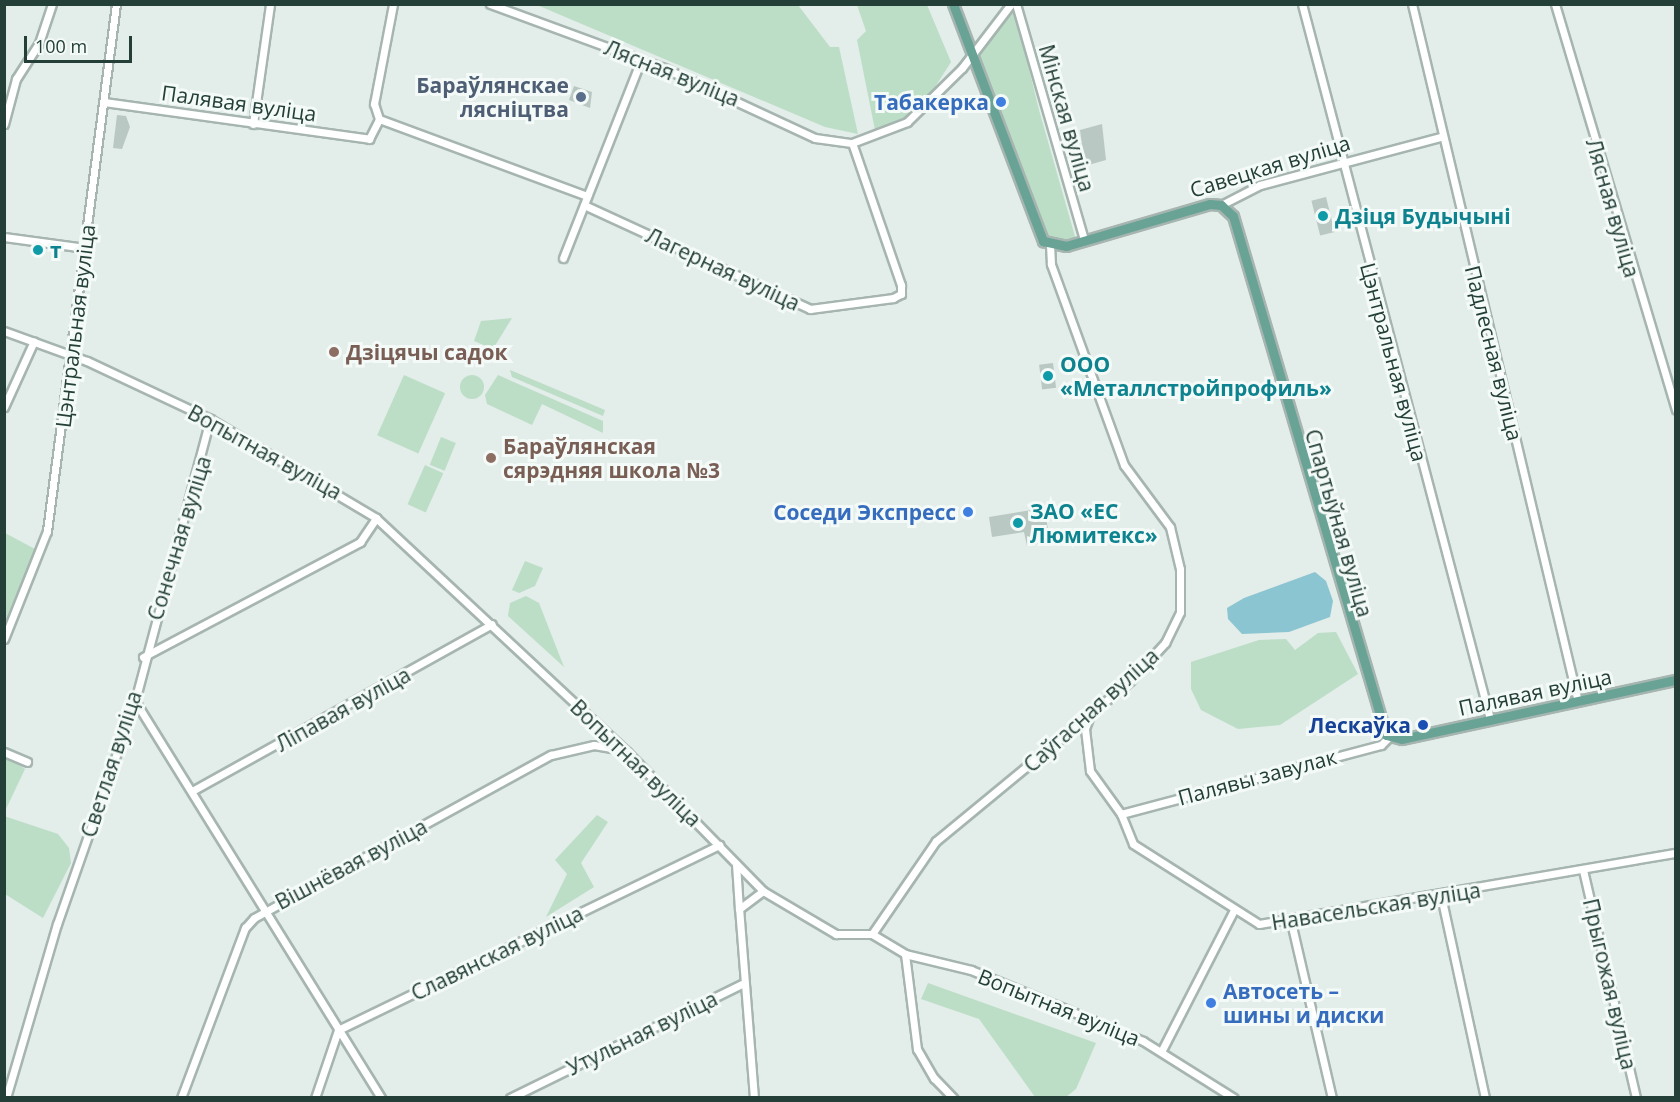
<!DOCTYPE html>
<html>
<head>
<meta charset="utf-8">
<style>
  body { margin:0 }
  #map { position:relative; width:1680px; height:1102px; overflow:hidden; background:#e3ede9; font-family:"Open Sans",sans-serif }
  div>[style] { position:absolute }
  .green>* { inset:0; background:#bcdec7; transform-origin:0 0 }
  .round { border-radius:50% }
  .water>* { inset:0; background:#8bc5d2 }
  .building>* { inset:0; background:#b9c8c2; transform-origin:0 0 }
  .roads { filter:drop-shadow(2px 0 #a6b5b0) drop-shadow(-2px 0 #a6b5b0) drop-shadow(0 2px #a6b5b0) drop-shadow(0 -2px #a6b5b0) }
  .minor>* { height:7px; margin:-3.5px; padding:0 3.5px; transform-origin:3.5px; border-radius:3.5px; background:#fff }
  .major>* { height:9px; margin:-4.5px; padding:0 4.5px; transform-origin:4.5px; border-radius:4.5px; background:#68a396 }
  .dots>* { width:16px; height:16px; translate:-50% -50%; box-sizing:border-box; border:3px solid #f4faf7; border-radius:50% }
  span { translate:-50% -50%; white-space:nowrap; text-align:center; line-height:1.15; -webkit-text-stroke:6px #f4faf7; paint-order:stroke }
  .street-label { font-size:21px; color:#233f38 }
  .service-label { font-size:21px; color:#4e5e75; font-weight:700 }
  .right { translate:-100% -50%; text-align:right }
  .shop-label { font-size:21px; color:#366cbe; font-weight:700 }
  .left { translate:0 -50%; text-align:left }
  .culture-label { font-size:21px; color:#0d838f; font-weight:700 }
  .education-label { font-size:21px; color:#785e54; font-weight:700 }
  .transit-label { font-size:21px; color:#164399; font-weight:700 }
  .frame { position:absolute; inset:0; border:6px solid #233f38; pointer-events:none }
  .scale { position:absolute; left:24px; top:36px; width:108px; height:27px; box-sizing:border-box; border:3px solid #233f38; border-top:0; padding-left:8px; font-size:18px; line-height:21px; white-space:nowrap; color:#233f38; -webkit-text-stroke:4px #f4faf7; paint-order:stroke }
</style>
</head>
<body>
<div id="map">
  <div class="green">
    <div style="clip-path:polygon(537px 5px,798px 5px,830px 47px,839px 47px,858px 134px,825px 127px)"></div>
    <div style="clip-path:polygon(857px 5px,927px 5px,951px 62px,930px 95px,897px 126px,875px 130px,857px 40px,866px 31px)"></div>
    <div style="clip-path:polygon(1014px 7px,1039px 110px,1076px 240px,1050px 240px,1041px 229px,979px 55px)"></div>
    <div style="clip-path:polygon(512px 318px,493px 349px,474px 341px,481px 321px)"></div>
    <div style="clip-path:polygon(510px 370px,605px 410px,603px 416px,512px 377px)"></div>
    <div style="left:404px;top:375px;width:45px;height:66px;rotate:24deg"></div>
    <div style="clip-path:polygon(498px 375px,603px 421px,603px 433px,542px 404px,532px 425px,487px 404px,485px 395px)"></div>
    <div class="round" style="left:460px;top:375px;width:24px;height:24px"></div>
    <div style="left:441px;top:437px;width:16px;height:30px;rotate:22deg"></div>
    <div style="left:425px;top:465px;width:20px;height:43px;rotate:24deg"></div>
    <div style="clip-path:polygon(5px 533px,35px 549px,5px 623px)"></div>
    <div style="clip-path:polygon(525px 561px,543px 568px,535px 586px,519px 593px,512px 590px)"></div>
    <div style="clip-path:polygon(526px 596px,539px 603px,564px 667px,508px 616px,510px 603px)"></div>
    <div style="clip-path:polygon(1336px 632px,1358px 674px,1280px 725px,1238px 729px,1201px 710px,1191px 689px,1191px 662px,1259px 640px,1286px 639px,1295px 650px,1318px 633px)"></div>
    <div style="clip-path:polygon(5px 755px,25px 769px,5px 811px)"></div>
    <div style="clip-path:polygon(597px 815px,608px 822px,581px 863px,594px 887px,546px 917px,567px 874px,555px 860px)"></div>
    <div style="clip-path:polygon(4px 816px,58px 834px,69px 848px,71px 863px,43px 918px,5px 894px)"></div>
    <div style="clip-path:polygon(928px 983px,1096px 1043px,1076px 1089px,1066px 1097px,1035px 1097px,979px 1019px,921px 999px)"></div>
  </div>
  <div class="water">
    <div style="clip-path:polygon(1315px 572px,1326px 581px,1333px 601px,1330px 617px,1289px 632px,1242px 634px,1228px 619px,1227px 608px,1244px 598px)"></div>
  </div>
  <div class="building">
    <div style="clip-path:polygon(574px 86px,592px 92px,590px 108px,569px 100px)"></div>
    <div style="clip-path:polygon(117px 115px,126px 116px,130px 127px,122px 149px,113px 148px)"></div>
    <div style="clip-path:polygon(1102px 124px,1106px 160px,1085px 166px,1080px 130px)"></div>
    <div style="left:1326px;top:197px;width:36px;height:15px;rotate:76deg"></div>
    <div style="left:1053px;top:363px;width:25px;height:14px;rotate:83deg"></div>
    <div style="clip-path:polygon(1044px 508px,1048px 529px,1036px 530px,1038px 544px,1027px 546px,1024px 532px,992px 537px,989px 517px)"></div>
  </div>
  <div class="roads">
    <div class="minor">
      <div style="left:490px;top:4px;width:185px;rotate:20.2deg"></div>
      <div style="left:664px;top:68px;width:166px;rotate:24.9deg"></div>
      <div style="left:815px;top:138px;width:37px;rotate:8deg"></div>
      <div style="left:852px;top:143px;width:59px;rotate:-20.9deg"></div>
      <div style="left:907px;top:122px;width:77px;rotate:-44.5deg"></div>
      <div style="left:962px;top:68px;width:81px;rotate:-52.6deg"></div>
      <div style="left:1016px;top:4px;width:246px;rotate:73.9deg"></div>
      <div style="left:1302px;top:4px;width:739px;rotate:75.27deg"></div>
      <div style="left:1412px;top:4px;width:717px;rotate:76.62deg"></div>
      <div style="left:1555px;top:4px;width:423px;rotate:73.4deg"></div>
      <div style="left:104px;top:102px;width:268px;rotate:7.9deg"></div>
      <div style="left:369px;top:139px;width:22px;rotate:-63deg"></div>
      <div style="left:379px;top:119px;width:16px;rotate:-108deg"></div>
      <div style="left:374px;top:104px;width:102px;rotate:-79.2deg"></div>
      <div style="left:379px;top:119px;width:222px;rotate:20.3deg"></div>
      <div style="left:4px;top:124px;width:47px;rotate:-75.1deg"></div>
      <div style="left:16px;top:79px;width:43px;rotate:-57.4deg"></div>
      <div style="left:39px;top:43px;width:41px;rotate:-71.6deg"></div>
      <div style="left:253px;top:124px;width:121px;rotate:-81.9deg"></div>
      <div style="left:584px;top:205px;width:249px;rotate:24.7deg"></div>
      <div style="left:810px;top:309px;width:84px;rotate:-7.5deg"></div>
      <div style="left:893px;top:298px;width:9px;rotate:-27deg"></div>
      <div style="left:901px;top:294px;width:9px;rotate:-90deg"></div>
      <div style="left:901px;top:285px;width:150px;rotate:-109deg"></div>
      <div style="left:1221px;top:205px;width:44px;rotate:-27.1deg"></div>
      <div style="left:1260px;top:185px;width:186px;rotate:-14.9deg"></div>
      <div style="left:4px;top:237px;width:82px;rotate:7.7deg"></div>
      <div style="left:563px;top:258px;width:213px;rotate:-68.5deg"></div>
      <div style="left:4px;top:331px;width:88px;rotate:19.9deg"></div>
      <div style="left:87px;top:361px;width:136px;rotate:25.2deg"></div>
      <div style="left:210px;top:419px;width:193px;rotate:30.8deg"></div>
      <div style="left:376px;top:518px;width:343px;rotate:43deg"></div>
      <div style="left:627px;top:752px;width:194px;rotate:45.6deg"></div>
      <div style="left:763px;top:891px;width:85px;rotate:30.5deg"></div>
      <div style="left:836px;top:934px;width:36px"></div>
      <div style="left:872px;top:934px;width:39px;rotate:31deg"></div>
      <div style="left:905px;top:954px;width:68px;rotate:13.6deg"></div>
      <div style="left:971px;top:970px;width:186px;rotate:22.4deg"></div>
      <div style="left:1143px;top:1041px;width:107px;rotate:32.1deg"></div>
      <div style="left:4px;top:407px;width:72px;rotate:-65.6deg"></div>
      <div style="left:4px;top:639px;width:116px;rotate:-68.3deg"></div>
      <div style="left:47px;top:531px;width:531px;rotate:-82.54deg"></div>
      <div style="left:143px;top:657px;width:246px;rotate:-27.9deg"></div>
      <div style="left:360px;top:542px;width:29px;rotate:-56deg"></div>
      <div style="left:135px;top:701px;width:467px;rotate:58.2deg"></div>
      <div style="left:1090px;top:715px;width:15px;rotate:110deg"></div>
      <div style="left:1085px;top:729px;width:42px;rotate:83.2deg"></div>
      <div style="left:1090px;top:771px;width:53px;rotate:54.2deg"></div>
      <div style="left:1121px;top:814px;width:32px;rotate:68deg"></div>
      <div style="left:1133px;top:844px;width:149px;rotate:32.4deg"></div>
      <div style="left:1259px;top:924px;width:423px;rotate:-9.7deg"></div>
      <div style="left:4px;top:752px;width:25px;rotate:23deg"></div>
      <div style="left:192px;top:791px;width:343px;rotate:-29.1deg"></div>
      <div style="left:1121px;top:814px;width:269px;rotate:-14.9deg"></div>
      <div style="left:1381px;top:745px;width:13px;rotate:-45deg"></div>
      <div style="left:736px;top:864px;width:45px;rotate:86.2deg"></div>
      <div style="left:1583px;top:870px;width:234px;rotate:76.9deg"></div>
      <div style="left:1441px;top:896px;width:207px;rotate:77.7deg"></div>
      <div style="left:1291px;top:922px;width:181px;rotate:76.9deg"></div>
      <div style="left:872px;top:934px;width:113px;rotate:-55.5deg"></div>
      <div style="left:936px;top:841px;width:251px;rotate:-39.5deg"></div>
      <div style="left:1130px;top:681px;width:52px;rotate:-47.4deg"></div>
      <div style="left:1165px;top:643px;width:34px;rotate:-64deg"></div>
      <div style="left:1180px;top:612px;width:43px;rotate:-90deg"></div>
      <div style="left:1180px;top:569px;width:43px;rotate:-103.4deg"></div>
      <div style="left:1170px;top:527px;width:77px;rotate:-126.6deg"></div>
      <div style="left:1124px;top:465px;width:214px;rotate:-110deg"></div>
      <div style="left:1051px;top:264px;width:18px;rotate:-93deg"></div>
      <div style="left:905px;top:954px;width:96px;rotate:82.8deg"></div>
      <div style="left:917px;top:1049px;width:34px;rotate:60deg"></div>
      <div style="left:934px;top:1078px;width:28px;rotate:46deg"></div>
      <div style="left:1162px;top:1050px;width:157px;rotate:-62.8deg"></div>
      <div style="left:6px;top:1098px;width:181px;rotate:-73.7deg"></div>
      <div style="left:57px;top:924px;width:236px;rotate:-70.7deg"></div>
      <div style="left:135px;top:701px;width:292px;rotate:-75.1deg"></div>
      <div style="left:181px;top:1098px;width:182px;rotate:-69.4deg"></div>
      <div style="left:245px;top:928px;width:13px;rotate:-48deg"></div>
      <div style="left:254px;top:918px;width:339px;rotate:-28.8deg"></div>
      <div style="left:551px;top:755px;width:44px;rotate:-13.1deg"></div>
      <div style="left:594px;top:745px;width:28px;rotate:10deg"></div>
      <div style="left:315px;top:1098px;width:72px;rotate:-71.3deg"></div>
      <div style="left:338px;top:1030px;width:424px;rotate:-25.9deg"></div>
      <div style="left:510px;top:1098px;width:258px;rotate:-26.2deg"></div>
      <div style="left:754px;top:1098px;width:190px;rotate:-94.5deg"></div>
      <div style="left:739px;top:909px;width:30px;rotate:-37deg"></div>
    </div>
    <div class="major">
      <div style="left:953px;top:4px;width:254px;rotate:69.2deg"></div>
      <div style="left:1043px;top:241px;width:24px;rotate:12deg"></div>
      <div style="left:1066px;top:246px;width:150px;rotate:-16.3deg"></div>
      <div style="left:1210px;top:204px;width:11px;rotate:5deg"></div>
      <div style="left:1221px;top:205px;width:16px;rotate:43deg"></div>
      <div style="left:1233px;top:216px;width:541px;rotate:73.57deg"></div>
      <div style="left:1386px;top:735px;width:16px;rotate:14deg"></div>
      <div style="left:1402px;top:739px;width:280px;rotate:-12.2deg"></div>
    </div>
  </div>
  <div class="dots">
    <div style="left:581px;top:97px;background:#5c6f8a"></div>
    <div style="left:1001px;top:102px;background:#3f7fe0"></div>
    <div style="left:1323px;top:216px;background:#0f9aa8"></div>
    <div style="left:38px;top:250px;background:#0f9aa8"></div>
    <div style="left:334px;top:352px;background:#8d6e63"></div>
    <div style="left:1048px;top:376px;background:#0f9aa8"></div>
    <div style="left:491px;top:458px;background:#8d6e63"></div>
    <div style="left:968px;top:512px;background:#3f7fe0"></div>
    <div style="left:1018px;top:523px;background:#0f9aa8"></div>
    <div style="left:1423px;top:725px;background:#1a4fb4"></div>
    <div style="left:1211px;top:1003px;background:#3f7fe0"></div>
  </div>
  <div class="street-label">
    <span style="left:672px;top:73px;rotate:22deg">Лясная вуліца</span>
    <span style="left:239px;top:103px;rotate:8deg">Палявая вуліца</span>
    <span style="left:1067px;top:118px;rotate:74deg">Мінская вуліца</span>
    <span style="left:1270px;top:166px;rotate:-17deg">Савецкая вуліца</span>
    <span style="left:1613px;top:208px;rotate:74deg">Лясная вуліца</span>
    <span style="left:723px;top:269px;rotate:25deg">Лагерная вуліца</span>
    <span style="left:75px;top:326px;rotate:-83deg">Цэнтральная вуліца</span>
    <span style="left:1494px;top:353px;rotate:76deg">Падлесная вуліца</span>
    <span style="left:1394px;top:362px;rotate:75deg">Цэнтральная вуліца</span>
    <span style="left:265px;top:452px;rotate:29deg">Вопытная вуліца</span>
    <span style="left:1339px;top:523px;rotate:74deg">Спартыўная вуліца</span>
    <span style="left:179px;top:538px;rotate:-73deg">Сонечная вуліца</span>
    <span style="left:1535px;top:692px;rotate:-12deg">Палявая вуліца</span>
    <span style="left:343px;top:709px;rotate:-29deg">Ліпавая вуліца</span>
    <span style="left:1091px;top:710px;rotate:-42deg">Саўгасная вуліца</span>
    <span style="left:636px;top:763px;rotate:44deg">Вопытная вуліца</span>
    <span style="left:111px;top:764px;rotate:-72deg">Светлая вуліца</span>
    <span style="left:1257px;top:777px;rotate:-15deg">Палявы завулак</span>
    <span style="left:351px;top:864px;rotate:-28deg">Вішнёвая вуліца</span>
    <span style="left:1376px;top:906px;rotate:-9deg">Навасельская вуліца</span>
    <span style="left:497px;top:953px;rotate:-26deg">Славянская вуліца</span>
    <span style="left:1610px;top:984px;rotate:77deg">Прыгожая вуліца</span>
    <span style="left:1059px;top:1007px;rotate:22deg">Вопытная вуліца</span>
    <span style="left:642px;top:1033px;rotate:-26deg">Утульная вуліца</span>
  </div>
  <div class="service-label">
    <span class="right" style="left:569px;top:97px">Бараўлянскае<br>лясніцтва</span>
  </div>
  <div class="shop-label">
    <span class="right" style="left:989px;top:102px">Табакерка</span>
    <span class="right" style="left:956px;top:512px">Соседи Экспресс</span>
    <span class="left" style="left:1223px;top:1003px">Автосеть –<br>шины и диски</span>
  </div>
  <div class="culture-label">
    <span class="left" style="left:1335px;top:216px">Дзіця Будычыні</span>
    <span class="left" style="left:50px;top:250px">т</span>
    <span class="left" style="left:1060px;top:376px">ООО<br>«Металлстройпрофиль»</span>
    <span class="left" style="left:1030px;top:523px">ЗАО «ЕС<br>Люмитекс»</span>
  </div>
  <div class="education-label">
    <span class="left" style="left:346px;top:352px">Дзіцячы садок</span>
    <span class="left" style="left:503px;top:458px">Бараўлянская<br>сярэдняя школа №3</span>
  </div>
  <div class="transit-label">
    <span class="right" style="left:1411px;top:725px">Лескаўка</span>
  </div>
  <div class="frame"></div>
  <div class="scale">100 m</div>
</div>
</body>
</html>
